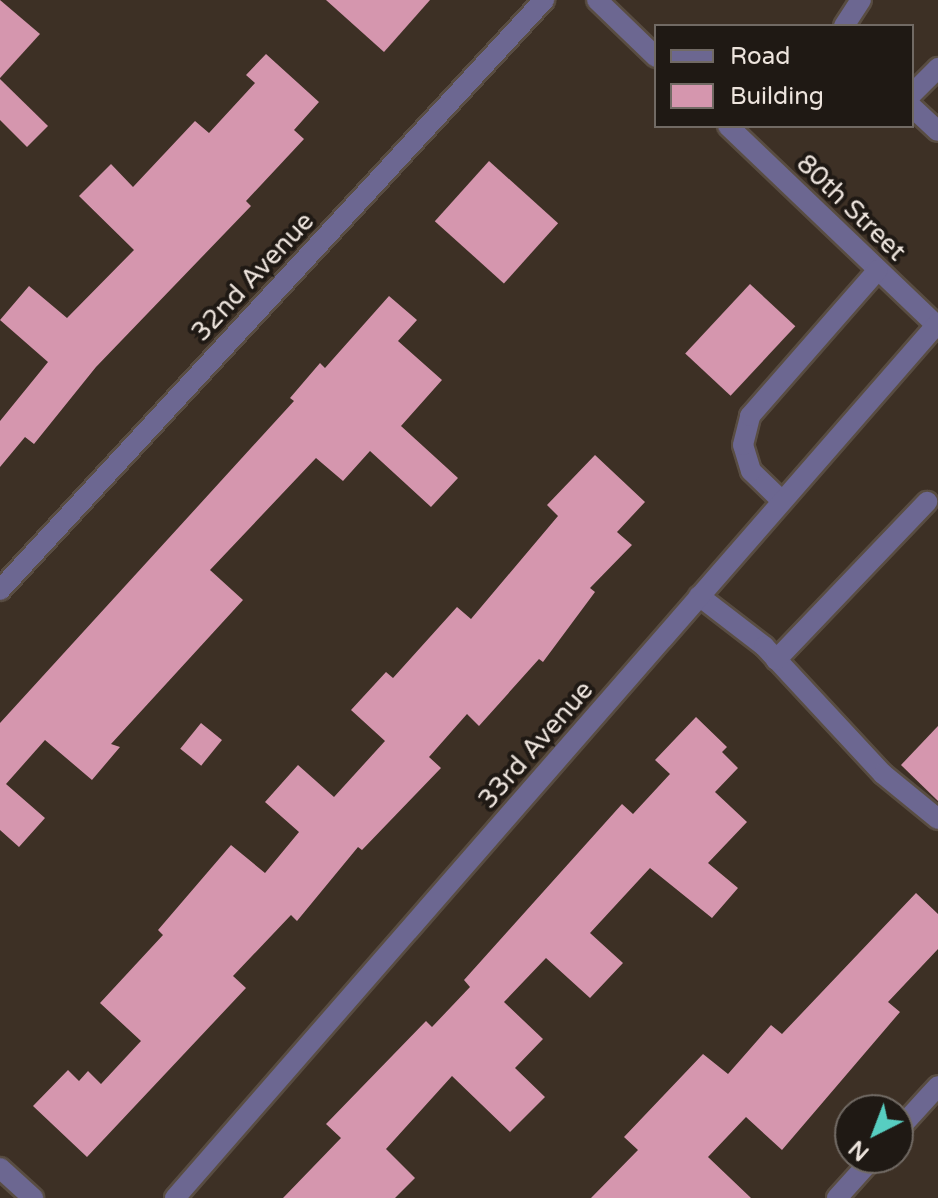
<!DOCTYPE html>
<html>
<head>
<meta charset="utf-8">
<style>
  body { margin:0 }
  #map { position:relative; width:938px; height:1198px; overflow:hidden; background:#3d3025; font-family:"Varela Round",sans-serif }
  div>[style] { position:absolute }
  .building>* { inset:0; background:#d596ae; transform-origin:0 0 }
  .roads { filter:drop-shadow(2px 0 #594d42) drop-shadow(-2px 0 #594d42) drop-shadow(0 2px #594d42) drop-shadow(0 -2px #594d42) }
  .minor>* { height:20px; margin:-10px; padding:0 10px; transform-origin:10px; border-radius:10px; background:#6c6791 }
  span { translate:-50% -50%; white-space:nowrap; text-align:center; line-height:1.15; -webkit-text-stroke:8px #1f1914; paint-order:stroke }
  .street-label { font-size:26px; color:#ede4dd }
  .legend { position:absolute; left:654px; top:24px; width:260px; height:104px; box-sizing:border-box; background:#1f1914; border:2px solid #716a64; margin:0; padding:10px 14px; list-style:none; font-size:24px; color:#ede4dd }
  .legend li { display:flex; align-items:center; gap:16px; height:40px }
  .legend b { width:40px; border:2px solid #716a64 }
  .north { position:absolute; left:834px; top:1094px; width:80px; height:80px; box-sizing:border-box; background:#1f1914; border:2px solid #716a64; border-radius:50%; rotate:222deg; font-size:22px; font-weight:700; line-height:32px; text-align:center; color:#ede4dd }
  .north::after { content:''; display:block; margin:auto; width:28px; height:36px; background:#57cec1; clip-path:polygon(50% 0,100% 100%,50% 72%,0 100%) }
</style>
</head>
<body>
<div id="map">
  <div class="building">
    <div style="clip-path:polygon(0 0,40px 34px,0 78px)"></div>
    <div style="clip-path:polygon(326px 0,430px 0,384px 52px)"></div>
    <div style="clip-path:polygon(266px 54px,319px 102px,294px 130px,304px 139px,246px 201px,251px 206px,96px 367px,34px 444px,25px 437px,0 467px,0 421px,48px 362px,0 320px,29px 286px,67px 318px,134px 250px,79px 196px,111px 164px,133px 187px,195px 121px,209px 133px,255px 83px,246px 75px)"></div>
    <div style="clip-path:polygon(0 79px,48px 126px,27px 147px,0 120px)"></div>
    <div style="left:489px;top:161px;width:93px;height:81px;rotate:42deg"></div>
    <div style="left:750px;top:284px;width:62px;height:95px;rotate:43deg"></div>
    <div style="clip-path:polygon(389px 296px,417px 320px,398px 341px,442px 380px,401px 426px,458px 478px,431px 507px,370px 451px,343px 481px,316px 458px,210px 570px,243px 600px,111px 744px,120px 747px,92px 780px,45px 740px,6px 784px,45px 818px,19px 847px,0 830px,0 723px,294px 401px,290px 398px,320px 363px,325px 368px)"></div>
    <div style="clip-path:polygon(595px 455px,645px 502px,617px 532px,632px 545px,590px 588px,595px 592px,543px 662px,539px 659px,479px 726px,467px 714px,429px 757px,441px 768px,362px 850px,358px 847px,297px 921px,291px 915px,233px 976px,246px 988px,87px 1157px,33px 1106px,68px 1070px,79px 1081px,88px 1071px,101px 1084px,141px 1041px,100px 1003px,163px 935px,158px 930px,231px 845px,265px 873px,299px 832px,265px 802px,298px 765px,334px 797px,385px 741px,351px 710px,386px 672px,393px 678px,457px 607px,471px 619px,558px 516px,547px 505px)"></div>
    <div style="clip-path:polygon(696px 717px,727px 747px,722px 752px,738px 768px,715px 792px,747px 822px,708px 863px,738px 888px,712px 918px,650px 868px,590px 933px,623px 963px,590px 998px,546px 958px,504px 1002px,543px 1039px,515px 1068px,545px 1097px,510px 1132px,452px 1076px,386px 1149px,415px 1178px,395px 1198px,283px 1198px,341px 1138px,326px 1124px,426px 1021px,432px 1027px,470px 987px,464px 980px,622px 804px,633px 814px,670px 774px,655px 760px)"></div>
    <div style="left:201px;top:723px;width:27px;height:33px;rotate:39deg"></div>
    <div style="clip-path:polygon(938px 726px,938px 801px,901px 765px)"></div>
    <div style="clip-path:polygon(916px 893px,938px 914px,938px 949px,888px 1002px,900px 1012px,782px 1150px,746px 1117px,708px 1157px,751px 1198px,591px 1198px,638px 1150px,624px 1137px,703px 1054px,728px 1074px,771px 1025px,782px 1034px)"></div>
  </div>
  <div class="roads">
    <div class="minor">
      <div style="left:597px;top:0;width:82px;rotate:44deg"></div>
      <div style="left:844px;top:26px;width:31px;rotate:-57deg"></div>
      <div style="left:912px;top:94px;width:37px;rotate:-45deg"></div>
      <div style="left:912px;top:107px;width:35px;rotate:43deg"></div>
      <div style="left:728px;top:126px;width:291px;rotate:43.7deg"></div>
      <div style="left:782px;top:501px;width:43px;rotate:-135.9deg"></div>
      <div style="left:751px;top:471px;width:27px;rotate:-107deg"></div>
      <div style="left:743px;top:445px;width:30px;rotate:-76deg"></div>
      <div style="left:750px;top:416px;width:194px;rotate:-48.8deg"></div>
      <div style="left:0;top:590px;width:803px;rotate:-47.32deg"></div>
      <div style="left:699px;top:596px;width:82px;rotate:37.6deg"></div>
      <div style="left:764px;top:646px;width:175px;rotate:47.1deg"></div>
      <div style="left:883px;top:774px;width:71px;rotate:39.3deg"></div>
      <div style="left:776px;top:660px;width:219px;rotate:-46.3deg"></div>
      <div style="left:898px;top:1130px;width:59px;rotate:-47.7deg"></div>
      <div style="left:0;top:1168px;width:45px;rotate:42.3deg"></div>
      <div style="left:175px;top:1198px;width:1161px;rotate:-48.91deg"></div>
      <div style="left:837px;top:1198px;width:54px;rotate:-48deg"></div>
    </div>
  </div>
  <div class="street-label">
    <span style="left:851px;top:208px;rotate:44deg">80th Street</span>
    <span style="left:253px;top:277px;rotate:-47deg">32nd Avenue</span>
    <span style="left:536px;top:745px;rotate:-49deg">33rd Avenue</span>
  </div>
  <ul class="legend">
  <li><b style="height:10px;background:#6c6791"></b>Road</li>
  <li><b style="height:22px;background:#d596ae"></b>Building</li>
  </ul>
  <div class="north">N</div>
</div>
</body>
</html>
